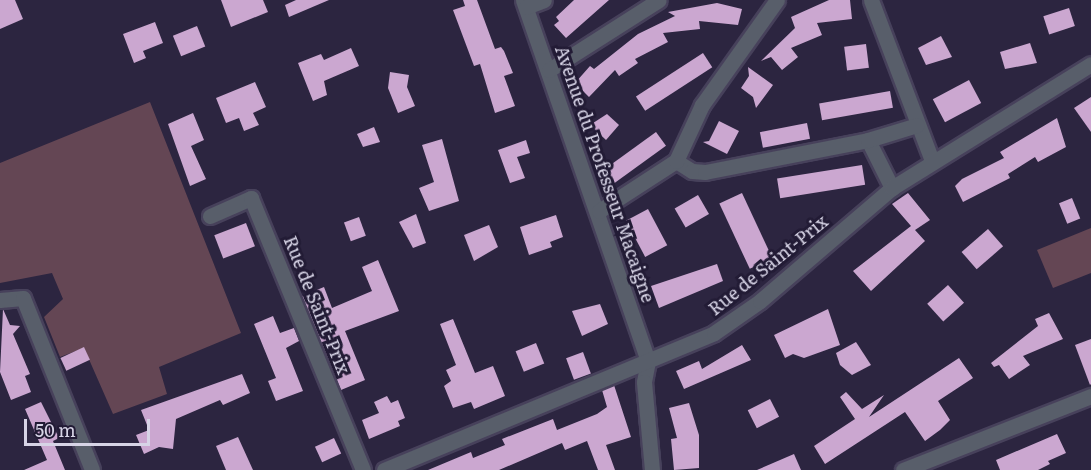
<!DOCTYPE html>
<html>
<head>
<meta charset="utf-8">
<style>
  body { margin:0 }
  #map { position:relative; width:1091px; height:470px; overflow:hidden; background:#2c2540; font-family:Literata,serif }
  div>[style] { position:absolute }
  .green>* { inset:0; background:#644654 }
  .building>* { inset:0; background:#cba7d0; transform-origin:0 0 }
  .roads { filter:drop-shadow(2px 0 #47415b) drop-shadow(-2px 0 #47415b) drop-shadow(0 2px #47415b) drop-shadow(0 -2px #47415b) }
  .minor>* { height:15px; margin:-7.5px; padding:0 7.5px; transform-origin:7.5px; border-radius:7.5px; background:#585e6a }
  span { translate:-50% -50%; white-space:nowrap; text-align:center; line-height:1.15; -webkit-text-stroke:6px #221b35; paint-order:stroke }
  .street-label { font-size:18px; color:#d7d4e6 }
  .scale { position:absolute; left:24px; top:419px; width:126px; height:27px; box-sizing:border-box; border:3px solid #d7d4e6; border-top:0; padding-left:8px; font-size:18px; line-height:21px; white-space:nowrap; color:#d7d4e6; -webkit-text-stroke:4px #221b35; paint-order:stroke }
</style>
</head>
<body>
<div id="map">
  <div class="green">
    <div style="clip-path:polygon(150px 102px,241px 333px,159px 367px,167px 394px,113px 414px,84px 348px,60px 357px,44px 317px,63px 299px,52px 273px,0 283px,0 163px)"></div>
    <div style="clip-path:polygon(1091px 228px,1091px 273px,1053px 288px,1037px 250px)"></div>
  </div>
  <div class="building">
    <div style="clip-path:polygon(0 0,15px 0,23px 19px,0 29px)"></div>
    <div style="clip-path:polygon(221px 0,263px 0,268px 12px,231px 27px)"></div>
    <div style="clip-path:polygon(296px 0,329px 0,289px 17px,285px 5px)"></div>
    <div style="clip-path:polygon(463px 0,477px 0,495px 49px,501px 47px,504px 51px,513px 73px,504px 76px,515px 106px,495px 113px,480px 64px,474px 66px,453px 10px,465px 6px)"></div>
    <div style="clip-path:polygon(574px 0,609px 0,566px 38px,554px 25px,559px 21px,556px 17px)"></div>
    <div style="clip-path:polygon(829px 0,850px 0,852px 19px,817px 23px,822px 35px,791px 48px,798px 57px,782px 70px,771px 57px,761px 61px,795px 28px,791px 17px)"></div>
    <div style="clip-path:polygon(717px 3px,742px 9px,738px 25px,699px 21px,700px 29px,663px 33px,668px 42px,635px 59px,638px 63px,619px 76px,615px 70px,589px 97px,575px 83px,590px 66px,594px 69px,638px 34px,675px 16px,668px 12px)"></div>
    <div style="left:1069px;top:8px;width:19px;height:27px;rotate:72deg"></div>
    <div style="clip-path:polygon(155px 22px,163px 43px,143px 51px,146px 58px,134px 63px,123px 34px)"></div>
    <div style="left:197px;top:26px;width:22px;height:26px;rotate:68deg"></div>
    <div style="clip-path:polygon(941px 36px,952px 57px,926px 65px,918px 48px)"></div>
    <div style="clip-path:polygon(1030px 43px,1037px 63px,1005px 69px,1000px 52px)"></div>
    <div style="left:866px;top:44px;width:24px;height:22px;rotate:83deg"></div>
    <div style="clip-path:polygon(351px 48px,359px 66px,324px 81px,327px 95px,313px 101px,298px 63px,321px 54px,324px 60px)"></div>
    <div style="left:703px;top:53px;width:17px;height:80px;rotate:57deg"></div>
    <div style="clip-path:polygon(748px 67px,773px 85px,756px 108px,753px 97px,741px 88px,749px 76px)"></div>
    <div style="clip-path:polygon(390px 72px,409px 75px,407px 87px,415px 106px,398px 113px,388px 88px)"></div>
    <div style="left:969px;top:80px;width:26px;height:41px;rotate:62deg"></div>
    <div style="clip-path:polygon(255px 82px,266px 107px,253px 113px,259px 125px,244px 131px,239px 118px,226px 123px,216px 98px)"></div>
    <div style="left:890px;top:91px;width:17px;height:72px;rotate:80deg"></div>
    <div style="clip-path:polygon(1091px 97px,1091px 132px,1074px 108px)"></div>
    <div style="clip-path:polygon(193px 113px,204px 140px,191px 146px,206px 179px,190px 186px,168px 124px)"></div>
    <div style="clip-path:polygon(607px 114px,619px 125px,606px 140px,590px 125px)"></div>
    <div style="clip-path:polygon(1057px 118px,1066px 147px,1038px 162px,1035px 157px,1008px 174px,1010px 178px,963px 202px,955px 186px,962px 179px,1004px 158px,1000px 152px)"></div>
    <div style="clip-path:polygon(719px 121px,739px 131px,727px 154px,703px 142px,709px 141px)"></div>
    <div style="left:807px;top:123px;width:16px;height:48px;rotate:79deg"></div>
    <div style="clip-path:polygon(374px 127px,380px 142px,363px 147px,357px 134px)"></div>
    <div style="left:656px;top:132px;width:17px;height:64px;rotate:54deg"></div>
    <div style="clip-path:polygon(442px 139px,459px 201px,429px 211px,419px 188px,434px 182px,422px 145px)"></div>
    <div style="clip-path:polygon(526px 140px,530px 153px,517px 157px,525px 178px,510px 183px,498px 150px)"></div>
    <div style="left:862px;top:165px;width:20px;height:86px;rotate:81deg"></div>
    <div style="left:742px;top:193px;width:72px;height:25px;rotate:65deg"></div>
    <div style="clip-path:polygon(908px 193px,930px 220px,915px 230px,925px 241px,871px 291px,853px 271px,911px 226px,892px 204px)"></div>
    <div style="left:698px;top:195px;width:22px;height:27px;rotate:60deg"></div>
    <div style="left:1072px;top:198px;width:22px;height:14px;rotate:68deg"></div>
    <div style="left:648px;top:209px;width:41px;height:25px;rotate:62deg"></div>
    <div style="clip-path:polygon(416px 214px,426px 243px,413px 248px,399px 222px)"></div>
    <div style="clip-path:polygon(556px 215px,563px 237px,550px 242px,552px 247px,529px 255px,520px 227px)"></div>
    <div style="left:359px;top:217px;width:20px;height:16px;rotate:70deg"></div>
    <div style="left:246px;top:223px;width:25px;height:34px;rotate:69deg"></div>
    <div style="clip-path:polygon(489px 225px,498px 247px,474px 261px,464px 235px)"></div>
    <div style="left:988px;top:229px;width:23px;height:35px;rotate:49deg"></div>
    <div style="clip-path:polygon(378px 260px,399px 311px,345px 331px,365px 380px,341px 390px,302px 296px,324px 287px,332px 308px,372px 291px,362px 267px)"></div>
    <div style="clip-path:polygon(717px 264px,723px 281px,659px 308px,651px 286px)"></div>
    <div style="left:948px;top:285px;width:24px;height:28px;rotate:48deg"></div>
    <div style="clip-path:polygon(600px 304px,608px 324px,582px 336px,572px 311px)"></div>
    <div style="clip-path:polygon(3px 309px,10px 325px,20px 326px,13px 334px,30px 374px,25px 376px,31px 392px,11px 400px,0 372px)"></div>
    <div style="clip-path:polygon(828px 309px,840px 345px,804px 358px,793px 354px,785px 358px,774px 335px)"></div>
    <div style="clip-path:polygon(1049px 313px,1063px 339px,1023px 356px,1030px 365px,1009px 379px,999px 365px,994px 367px,991px 363px,1038px 326px,1035px 319px)"></div>
    <div style="clip-path:polygon(273px 316px,280px 333px,294px 328px,299px 341px,286px 348px,303px 391px,276px 401px,268px 381px,276px 378px,254px 324px)"></div>
    <div style="clip-path:polygon(453px 319px,475px 373px,493px 366px,505px 396px,474px 409px,471px 402px,453px 408px,444px 386px,451px 381px,446px 370px,456px 365px,440px 324px)"></div>
    <div style="clip-path:polygon(1091px 339px,1091px 384px,1090px 385px,1075px 345px)"></div>
    <div style="clip-path:polygon(856px 342px,871px 365px,852px 375px,840px 365px,836px 353px)"></div>
    <div style="left:536px;top:343px;width:22px;height:22px;rotate:68deg"></div>
    <div style="clip-path:polygon(742px 345px,751px 360px,684px 389px,676px 371px,699px 361px,702px 369px)"></div>
    <div style="left:84px;top:347px;width:14px;height:26px;rotate:65deg"></div>
    <div style="left:583px;top:352px;width:23px;height:18px;rotate:70deg"></div>
    <div style="clip-path:polygon(959px 358px,973px 378px,938px 401px,950px 420px,940px 430px,925px 441px,905px 412px,825px 464px,814px 446px,855px 419px,840px 397px,846px 392px,862px 409px,884px 395px,869px 417px)"></div>
    <div style="clip-path:polygon(242px 374px,250px 393px,223px 405px,220px 400px,176px 419px,173px 449px,159px 447px,144px 454px,136px 435px,149px 430px,141px 410px)"></div>
    <div style="clip-path:polygon(614px 385px,631px 437px,606px 445px,615px 470px,598px 470px,587px 441px,565px 450px,562px 443px,499px 470px,428px 470px,471px 452px,473px 458px,505px 445px,502px 439px,553px 419px,557px 430px,597px 414px,607px 407px,602px 390px)"></div>
    <div style="clip-path:polygon(387px 396px,391px 403px,398px 400px,405px 418px,398px 421px,400px 426px,369px 439px,362px 420px,379px 413px,374px 402px)"></div>
    <div style="left:770px;top:399px;width:20px;height:25px;rotate:63deg"></div>
    <div style="clip-path:polygon(41px 402px,59px 438px,53px 441px,65px 470px,24px 470px,47px 460px,25px 409px)"></div>
    <div style="clip-path:polygon(689px 403px,699px 435px,699px 468px,674px 470px,671px 439px,677px 438px,669px 408px)"></div>
    <div style="clip-path:polygon(1057px 434px,1066px 453px,1048px 461px,1050px 464px,1038px 470px,1000px 470px,996px 460px)"></div>
    <div style="clip-path:polygon(238px 437px,253px 470px,226px 470px,216px 446px)"></div>
    <div style="left:334px;top:438px;width:17px;height:21px;rotate:65deg"></div>
    <div style="clip-path:polygon(794px 454px,801px 470px,757px 470px)"></div>
  </div>
  <div class="roads">
    <div class="minor">
      <div style="left:523px;top:0;width:382px;rotate:70.9deg"></div>
      <div style="left:648px;top:361px;width:21px;rotate:101deg"></div>
      <div style="left:644px;top:382px;width:88px;rotate:84.8deg"></div>
      <div style="left:871px;top:0;width:172px;rotate:69.2deg"></div>
      <div style="left:526px;top:7px;width:19px;rotate:-21deg"></div>
      <div style="left:549px;top:70px;width:130px;rotate:-32.5deg"></div>
      <div style="left:868px;top:140px;width:54px;rotate:63.4deg"></div>
      <div style="left:676px;top:161px;width:19px;rotate:32deg"></div>
      <div style="left:692px;top:171px;width:13px;rotate:4deg"></div>
      <div style="left:705px;top:172px;width:166px;rotate:-11.1deg"></div>
      <div style="left:868px;top:140px;width:51px;rotate:-17deg"></div>
      <div style="left:599px;top:211px;width:92px;rotate:-33deg"></div>
      <div style="left:676px;top:161px;width:62px;rotate:-65.1deg"></div>
      <div style="left:702px;top:105px;width:129px;rotate:-54.5deg"></div>
      <div style="left:210px;top:216px;width:45px;rotate:-23.7deg"></div>
      <div style="left:251px;top:198px;width:294px;rotate:67.6deg"></div>
      <div style="left:0;top:300px;width:23px;rotate:-5deg"></div>
      <div style="left:23px;top:298px;width:185px;rotate:68.1deg"></div>
      <div style="left:384px;top:470px;width:357px;rotate:-22.5deg"></div>
      <div style="left:714px;top:333px;width:56px;rotate:-34.8deg"></div>
      <div style="left:760px;top:301px;width:174px;rotate:-40.6deg"></div>
      <div style="left:892px;top:188px;width:234px;rotate:-31.9deg"></div>
      <div style="left:903px;top:470px;width:202px;rotate:-21.5deg"></div>
    </div>
  </div>
  <div class="street-label">
    <span style="left:605px;top:174px;rotate:71deg">Avenue du Professeur Macaigne</span>
    <span style="left:768px;top:265px;rotate:-39deg">Rue de Saint-Prix</span>
    <span style="left:317px;top:305px;rotate:68deg">Rue de Saint-Prix</span>
  </div>
  <div class="scale">50 m</div>
</div>
</body>
</html>
